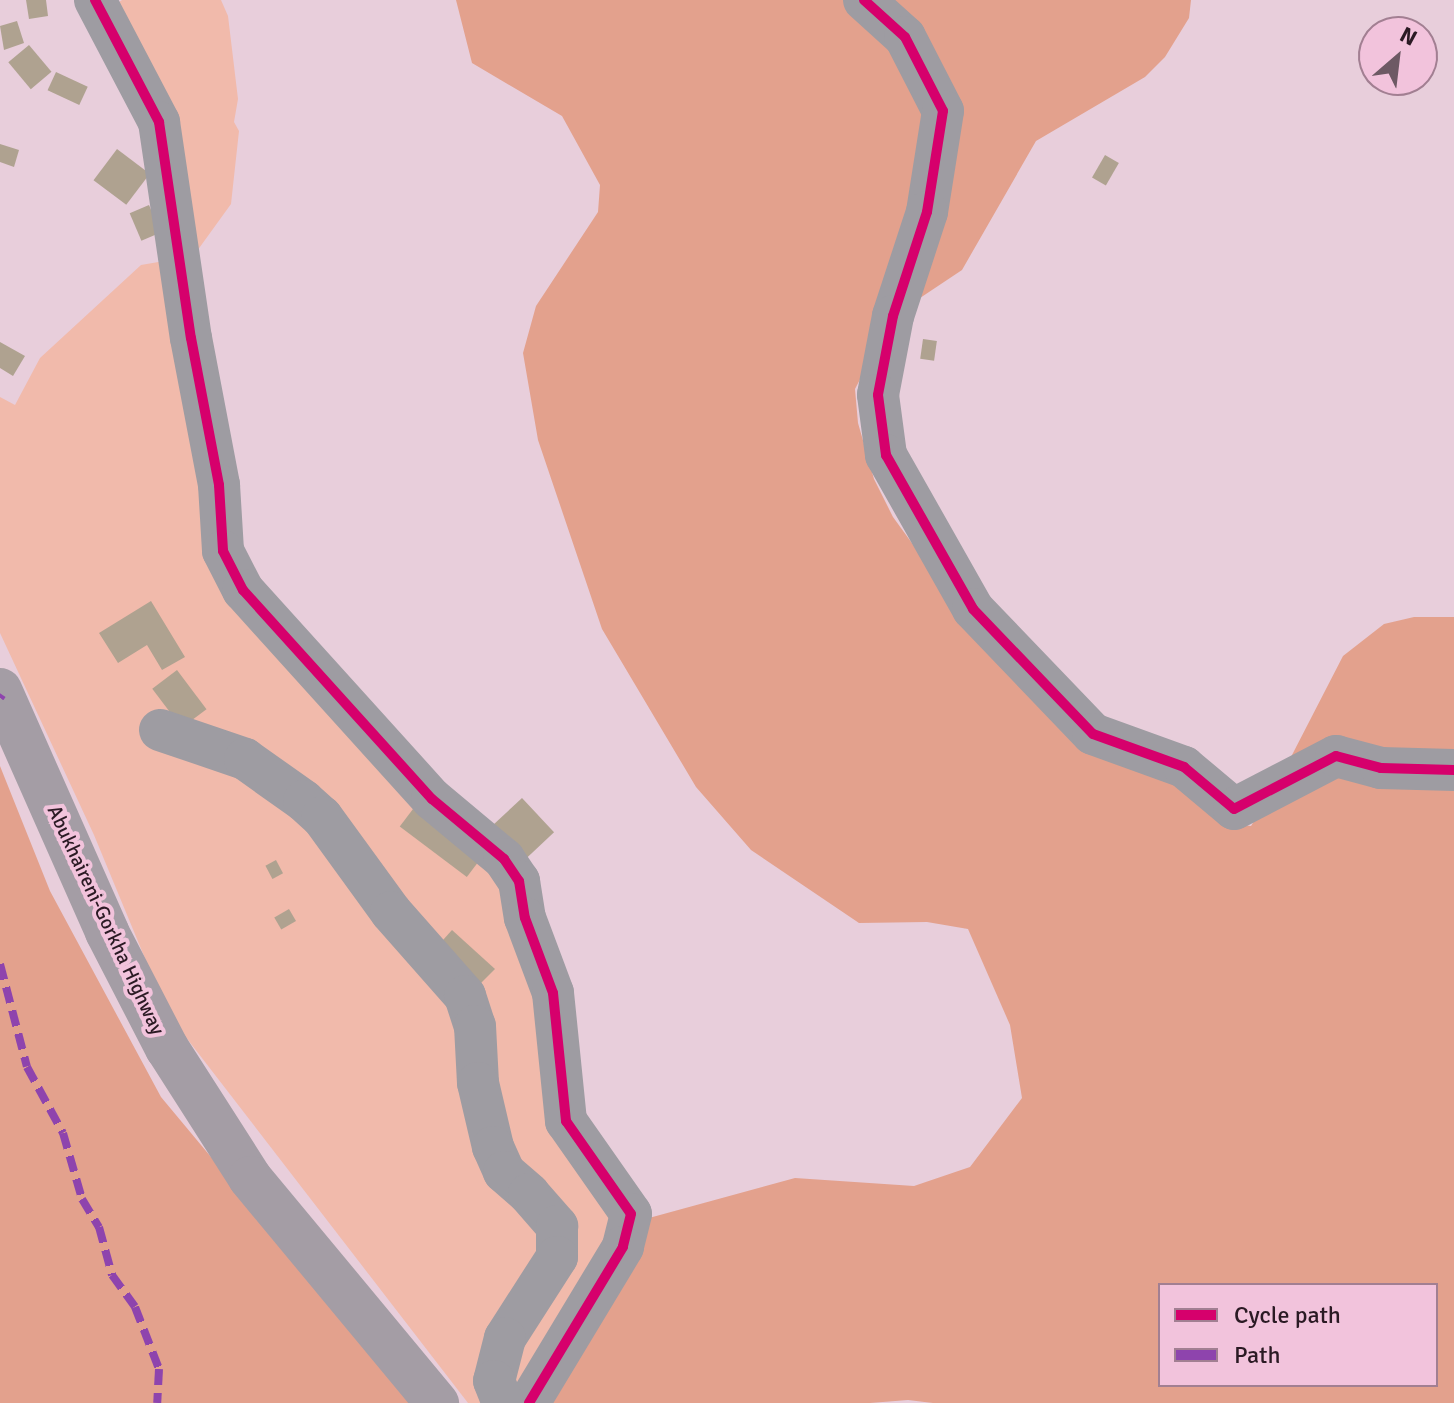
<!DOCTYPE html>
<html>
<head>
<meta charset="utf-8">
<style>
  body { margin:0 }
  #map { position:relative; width:1454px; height:1403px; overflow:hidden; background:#e8cedb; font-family:Signika,sans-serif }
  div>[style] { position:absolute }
  .green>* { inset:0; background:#f1baab }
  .forest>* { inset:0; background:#e3a18d }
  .building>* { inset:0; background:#afa290; transform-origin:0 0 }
  .minor>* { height:42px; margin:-21px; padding:0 21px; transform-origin:21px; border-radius:21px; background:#9e9ca2 }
  .major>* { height:44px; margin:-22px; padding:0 22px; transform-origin:22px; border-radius:22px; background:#a49da5 }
  .quiet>* { height:8px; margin-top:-4px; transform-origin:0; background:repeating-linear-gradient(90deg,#8e44ad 0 16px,transparent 0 24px) }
  .cycleway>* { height:10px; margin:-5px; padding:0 5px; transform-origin:5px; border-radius:5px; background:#d6006c }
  span { translate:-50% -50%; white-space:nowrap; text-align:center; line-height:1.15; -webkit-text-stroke:8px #f2c3dc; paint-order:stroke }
  .street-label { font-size:20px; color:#2b1a24 }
  .legend { position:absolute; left:1158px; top:1283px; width:280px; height:104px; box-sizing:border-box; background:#f2c3dc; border:2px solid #a27f92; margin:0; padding:10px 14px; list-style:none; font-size:24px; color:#2b1a24 }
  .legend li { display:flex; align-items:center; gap:16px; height:40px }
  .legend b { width:40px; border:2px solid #a27f92 }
  .north { position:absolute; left:1358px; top:16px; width:80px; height:80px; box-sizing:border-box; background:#f2c3dc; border:2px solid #a27f92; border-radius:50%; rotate:28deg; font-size:22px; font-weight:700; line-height:32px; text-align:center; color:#2b1a24 }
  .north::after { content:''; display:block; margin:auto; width:28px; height:36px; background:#6d5964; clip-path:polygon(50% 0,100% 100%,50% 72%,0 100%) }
</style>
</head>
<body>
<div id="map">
  <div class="green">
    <div style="clip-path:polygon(122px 0,221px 0,228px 16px,238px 99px,234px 122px,239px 131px,231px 204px,192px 258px,111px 8px)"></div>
    <div style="clip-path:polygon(170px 260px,209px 526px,502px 864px,517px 919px,623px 1219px,514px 1403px,468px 1403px,168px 1014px,94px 835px,0 633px,0 397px,15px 405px,40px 358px,141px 265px)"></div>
  </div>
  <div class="forest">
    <div style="clip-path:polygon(evenodd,456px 0,1191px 0,1189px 18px,1165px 57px,1145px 77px,1036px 141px,962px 270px,893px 316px,855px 389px,858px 423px,874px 479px,893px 517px,943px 586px,1050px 712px,1234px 809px,1242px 825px,1251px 826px,1275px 788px,1343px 656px,1384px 624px,1414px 617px,1454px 617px,1454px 1403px,933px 1403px,908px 1400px,870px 1403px,540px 1403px,638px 1221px,795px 1178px,914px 1186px,970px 1167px,1022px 1098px,1010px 1025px,968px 929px,927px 922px,859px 923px,751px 850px,696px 787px,602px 629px,538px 440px,523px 353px,536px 306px,598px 212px,600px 185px,562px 116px,472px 63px,456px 0,1160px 1285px,1436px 1285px,1436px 1385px,1160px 1385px,1160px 1285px)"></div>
    <div style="clip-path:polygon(0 766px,50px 891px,161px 1097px,416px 1403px,0 1403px)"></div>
  </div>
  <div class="building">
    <div style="clip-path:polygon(26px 0,46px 0,48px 16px,29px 19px)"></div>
    <div style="clip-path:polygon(17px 21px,24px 43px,4px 50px,0 26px)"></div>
    <div style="left:29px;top:45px;width:35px;height:27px;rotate:50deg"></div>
    <div style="left:56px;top:72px;width:35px;height:20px;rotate:25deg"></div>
    <div style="clip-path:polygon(0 144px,19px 150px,14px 167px,0 162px)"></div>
    <div style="left:117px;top:149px;width:41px;height:39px;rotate:37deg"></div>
    <div style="left:1105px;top:155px;width:16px;height:26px;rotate:30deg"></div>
    <div style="left:149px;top:205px;width:30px;height:21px;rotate:67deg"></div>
    <div style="left:923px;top:339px;width:14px;height:20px;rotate:8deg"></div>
    <div style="clip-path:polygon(0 342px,25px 356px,13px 376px,0 368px)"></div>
    <div style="clip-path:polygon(151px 601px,185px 657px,162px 670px,147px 645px,118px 663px,99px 633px)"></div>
    <div style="left:177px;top:670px;width:49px;height:31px;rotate:53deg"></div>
    <div style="left:522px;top:798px;width:47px;height:40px;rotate:47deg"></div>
    <div style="left:413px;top:809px;width:84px;height:22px;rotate:37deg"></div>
    <div style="left:276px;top:860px;width:15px;height:12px;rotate:62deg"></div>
    <div style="left:289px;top:909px;width:14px;height:17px;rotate:60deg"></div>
    <div style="clip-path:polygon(452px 930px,495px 969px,481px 983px,434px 950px)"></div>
  </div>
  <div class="minor">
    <div style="left:95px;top:0;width:138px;rotate:62.3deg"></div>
    <div style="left:159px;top:122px;width:218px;rotate:81.6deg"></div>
    <div style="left:191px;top:338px;width:150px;rotate:79.2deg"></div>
    <div style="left:219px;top:485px;width:66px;rotate:86.5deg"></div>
    <div style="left:223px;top:551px;width:44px;rotate:62.9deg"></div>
    <div style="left:243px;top:590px;width:282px;rotate:47.9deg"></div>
    <div style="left:432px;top:799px;width:94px;rotate:39.8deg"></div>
    <div style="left:504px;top:859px;width:27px;rotate:56deg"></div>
    <div style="left:519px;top:881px;width:37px;rotate:81deg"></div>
    <div style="left:525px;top:918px;width:80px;rotate:69.5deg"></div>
    <div style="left:553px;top:993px;width:129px;rotate:84.2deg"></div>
    <div style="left:566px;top:1121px;width:113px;rotate:55deg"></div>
    <div style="left:631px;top:1214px;width:34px;rotate:104deg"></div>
    <div style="left:623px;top:1247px;width:182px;rotate:121.1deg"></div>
    <div style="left:864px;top:0;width:55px;rotate:42.1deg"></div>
    <div style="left:905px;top:37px;width:83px;rotate:62.8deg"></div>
    <div style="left:943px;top:111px;width:102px;rotate:99deg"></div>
    <div style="left:927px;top:212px;width:109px;rotate:108.1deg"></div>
    <div style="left:893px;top:316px;width:80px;rotate:100.8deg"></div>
    <div style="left:878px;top:395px;width:61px;rotate:82.4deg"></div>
    <div style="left:886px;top:455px;width:177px;rotate:60.5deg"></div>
    <div style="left:973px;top:609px;width:173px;rotate:46.2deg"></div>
    <div style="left:1093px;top:734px;width:97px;rotate:19.9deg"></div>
    <div style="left:1184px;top:767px;width:65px;rotate:40deg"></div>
    <div style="left:1234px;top:809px;width:115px;rotate:-27.5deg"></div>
    <div style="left:1336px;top:756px;width:47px;rotate:14.9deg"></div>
    <div style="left:1381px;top:768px;width:73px;rotate:1.6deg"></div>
    <div style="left:160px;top:730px;width:90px;rotate:18.8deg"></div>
    <div style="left:245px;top:759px;width:72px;rotate:35.4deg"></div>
    <div style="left:304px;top:801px;width:24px;rotate:42deg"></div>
    <div style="left:322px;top:817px;width:117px;rotate:54deg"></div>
    <div style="left:391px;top:912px;width:112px;rotate:48.6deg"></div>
    <div style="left:465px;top:996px;width:32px;rotate:72deg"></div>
    <div style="left:475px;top:1026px;width:57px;rotate:87deg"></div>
    <div style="left:478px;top:1083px;width:66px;rotate:76.8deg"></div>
    <div style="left:493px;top:1147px;width:27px;rotate:66deg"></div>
    <div style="left:504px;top:1172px;width:33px;rotate:41deg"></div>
    <div style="left:529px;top:1194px;width:43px;rotate:48.8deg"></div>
    <div style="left:557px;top:1226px;width:31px;rotate:90deg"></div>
    <div style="left:557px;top:1257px;width:96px;rotate:122.7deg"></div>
    <div style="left:505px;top:1338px;width:44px;rotate:104.3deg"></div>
    <div style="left:494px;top:1381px;width:24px;rotate:68deg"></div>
  </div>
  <div class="major">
    <div style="left:0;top:690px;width:265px;rotate:66.1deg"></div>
    <div style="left:107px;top:932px;width:131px;rotate:62.7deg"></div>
    <div style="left:167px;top:1048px;width:154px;rotate:57.4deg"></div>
    <div style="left:250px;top:1178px;width:293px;rotate:50.3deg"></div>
  </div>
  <div class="quiet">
    <div style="left:0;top:698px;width:4px;rotate:-56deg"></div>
    <div style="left:0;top:964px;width:106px;rotate:75.3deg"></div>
    <div style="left:27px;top:1067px;width:75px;rotate:61.4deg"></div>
    <div style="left:63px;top:1133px;width:69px;rotate:73.9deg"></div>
    <div style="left:82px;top:1199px;width:33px;rotate:59deg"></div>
    <div style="left:99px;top:1227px;width:50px;rotate:74.8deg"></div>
    <div style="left:112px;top:1275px;width:39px;rotate:54deg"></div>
    <div style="left:135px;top:1307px;width:66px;rotate:68.8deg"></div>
    <div style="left:159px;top:1369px;width:34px;rotate:93deg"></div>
  </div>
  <div class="cycleway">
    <div style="left:95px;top:0;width:138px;rotate:62.3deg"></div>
    <div style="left:159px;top:122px;width:218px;rotate:81.6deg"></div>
    <div style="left:191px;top:338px;width:150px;rotate:79.2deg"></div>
    <div style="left:219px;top:485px;width:66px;rotate:86.5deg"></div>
    <div style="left:223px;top:551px;width:44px;rotate:62.9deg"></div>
    <div style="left:243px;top:590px;width:282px;rotate:47.9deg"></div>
    <div style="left:432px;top:799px;width:94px;rotate:39.8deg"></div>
    <div style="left:504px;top:859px;width:27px;rotate:56deg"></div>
    <div style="left:519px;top:881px;width:37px;rotate:81deg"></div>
    <div style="left:525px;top:918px;width:80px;rotate:69.5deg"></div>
    <div style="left:553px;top:993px;width:129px;rotate:84.2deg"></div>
    <div style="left:566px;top:1121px;width:113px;rotate:55deg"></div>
    <div style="left:631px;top:1214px;width:34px;rotate:104deg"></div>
    <div style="left:623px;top:1247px;width:182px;rotate:121.1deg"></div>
    <div style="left:864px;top:0;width:55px;rotate:42.1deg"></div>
    <div style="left:905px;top:37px;width:83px;rotate:62.8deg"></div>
    <div style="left:943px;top:111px;width:102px;rotate:99deg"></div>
    <div style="left:927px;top:212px;width:109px;rotate:108.1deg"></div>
    <div style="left:893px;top:316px;width:80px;rotate:100.8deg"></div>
    <div style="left:878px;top:395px;width:61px;rotate:82.4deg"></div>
    <div style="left:886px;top:455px;width:177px;rotate:60.5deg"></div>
    <div style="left:973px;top:609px;width:173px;rotate:46.2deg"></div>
    <div style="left:1093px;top:734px;width:97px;rotate:19.9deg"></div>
    <div style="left:1184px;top:767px;width:65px;rotate:40deg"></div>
    <div style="left:1234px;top:809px;width:115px;rotate:-27.5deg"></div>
    <div style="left:1336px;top:756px;width:47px;rotate:14.9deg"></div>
    <div style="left:1381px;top:768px;width:73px;rotate:1.6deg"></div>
  </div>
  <div class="street-label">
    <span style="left:106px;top:920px;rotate:65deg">Abukhaireni-Gorkha Highway</span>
  </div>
  <ul class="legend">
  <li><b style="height:10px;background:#d6006c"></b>Cycle path</li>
  <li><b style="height:10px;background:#8e44ad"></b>Path</li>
  </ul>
  <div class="north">N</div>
</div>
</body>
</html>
